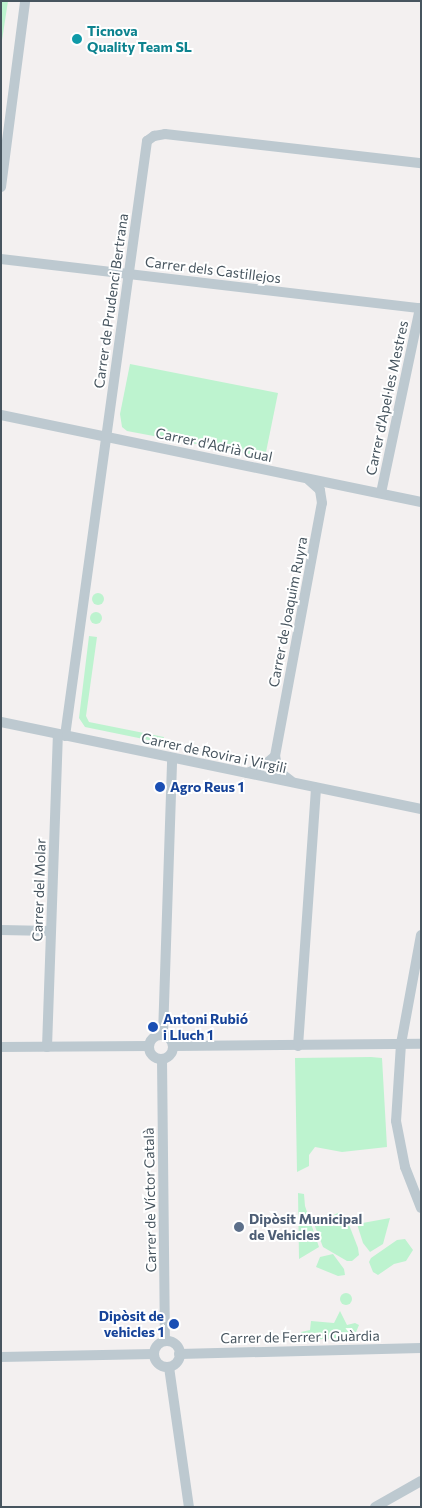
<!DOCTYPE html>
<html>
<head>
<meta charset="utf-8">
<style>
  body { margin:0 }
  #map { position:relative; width:422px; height:1508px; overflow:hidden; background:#f3f0f0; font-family:Commissioner,sans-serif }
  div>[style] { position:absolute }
  .green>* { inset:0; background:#bdf3cf }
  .round { border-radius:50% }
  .minor>* { height:10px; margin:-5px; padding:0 5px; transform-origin:5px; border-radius:5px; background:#bdc9d0 }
  .minor>.ring { margin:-5px; padding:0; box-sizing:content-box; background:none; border:10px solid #bdc9d0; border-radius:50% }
  .dots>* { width:14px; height:14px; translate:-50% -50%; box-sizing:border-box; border:2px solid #fff; border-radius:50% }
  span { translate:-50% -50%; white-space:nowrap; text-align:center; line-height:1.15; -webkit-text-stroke:4px #fff; paint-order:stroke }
  .culture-label { font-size:14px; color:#0d838f; font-weight:700 }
  .left { translate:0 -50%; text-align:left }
  .street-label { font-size:14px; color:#47555f }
  .transit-label { font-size:14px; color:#164399; font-weight:700 }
  .right { translate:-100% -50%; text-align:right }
  .service-label { font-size:14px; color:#4e5e75; font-weight:700 }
  .frame { position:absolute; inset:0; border:2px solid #47555f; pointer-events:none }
</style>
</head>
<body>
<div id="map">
  <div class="green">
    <div style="clip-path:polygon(1px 1px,8px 1px,1px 47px)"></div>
    <div style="clip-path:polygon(130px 364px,278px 393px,265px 457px,127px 431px,122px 427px,120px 414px)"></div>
    <div class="round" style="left:92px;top:593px;width:12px;height:12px"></div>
    <div class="round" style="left:90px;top:612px;width:12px;height:12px"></div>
    <div style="clip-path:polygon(89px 636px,97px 637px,86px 716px,89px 722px,164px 737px,163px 743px,85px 727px,79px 718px)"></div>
    <div style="clip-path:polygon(371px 1057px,382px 1058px,387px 1147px,342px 1152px,315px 1147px,309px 1155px,309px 1166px,297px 1172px,295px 1058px)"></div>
    <div style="clip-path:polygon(298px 1193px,304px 1194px,305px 1206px,319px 1247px,299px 1259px)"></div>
    <div style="clip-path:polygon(340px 1212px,346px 1217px,358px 1248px,359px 1255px,352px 1261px,347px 1261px,323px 1247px,314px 1224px)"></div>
    <div style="clip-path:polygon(390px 1218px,383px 1244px,370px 1252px,363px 1243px,357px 1224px)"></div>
    <div style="clip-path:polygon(405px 1239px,413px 1250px,406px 1261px,394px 1264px,378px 1275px,373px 1272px,369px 1262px,371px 1258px,397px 1240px)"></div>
    <div style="clip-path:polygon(333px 1254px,344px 1269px,345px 1275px,338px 1276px,316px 1267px,320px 1257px)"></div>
    <div class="round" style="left:340px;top:1293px;width:12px;height:12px"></div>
    <div style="clip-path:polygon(340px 1311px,347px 1325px,355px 1323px,359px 1325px,356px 1332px,347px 1333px,345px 1338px,301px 1340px,301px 1332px,310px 1330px,311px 1321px,334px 1323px)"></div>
  </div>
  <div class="minor">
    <div style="left:1px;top:187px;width:188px;rotate:-82.6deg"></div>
    <div style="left:1px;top:259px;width:423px;rotate:6.7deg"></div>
    <div style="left:1px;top:415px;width:429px;rotate:11.7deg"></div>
    <div style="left:381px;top:493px;width:189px;rotate:-78.1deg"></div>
    <div style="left:1px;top:722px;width:429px;rotate:11.7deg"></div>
    <div style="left:65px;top:736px;width:601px;rotate:-82.15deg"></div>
    <div style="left:147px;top:141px;width:9px;rotate:-36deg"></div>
    <div style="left:154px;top:136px;width:11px;rotate:-10deg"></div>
    <div style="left:165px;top:134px;width:258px;rotate:6.5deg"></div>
    <div style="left:247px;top:773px;width:16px;rotate:-22deg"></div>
    <div style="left:262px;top:767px;width:17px;rotate:-40deg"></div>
    <div style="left:291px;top:781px;width:16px;rotate:-142deg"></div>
    <div style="left:278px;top:771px;width:15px;rotate:-101deg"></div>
    <div style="left:275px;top:756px;width:257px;rotate:-79.5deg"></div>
    <div style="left:322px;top:503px;width:13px;rotate:-99deg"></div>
    <div style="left:320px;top:490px;width:15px;rotate:-138deg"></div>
    <div style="left:1px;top:930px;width:50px;rotate:1.1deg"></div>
    <div style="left:421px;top:935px;width:111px;rotate:100.4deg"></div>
    <div style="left:401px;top:1044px;width:77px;rotate:93.7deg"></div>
    <div style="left:396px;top:1121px;width:47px;rotate:78.9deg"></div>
    <div style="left:405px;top:1167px;width:44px;rotate:68.7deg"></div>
    <div class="ring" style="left:149px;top:1035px;width:14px;height:14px"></div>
    <div style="left:163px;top:1035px;width:277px;rotate:-88.1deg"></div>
    <div style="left:174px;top:1046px;width:247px;rotate:-0.5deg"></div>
    <div style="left:298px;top:1046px;width:259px;rotate:-86deg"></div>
    <div style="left:1px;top:1047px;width:148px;rotate:-0.4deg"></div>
    <div style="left:47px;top:1047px;width:313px;rotate:-88deg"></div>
    <div style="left:162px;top:1059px;width:282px;rotate:89.4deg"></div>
    <div class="ring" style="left:154px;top:1341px;width:16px;height:16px"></div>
    <div style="left:179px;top:1354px;width:242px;rotate:-1.4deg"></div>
    <div style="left:1px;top:1357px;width:153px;rotate:-1.1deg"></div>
    <div style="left:169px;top:1367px;width:141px;rotate:81.9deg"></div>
    <div style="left:375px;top:1507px;width:53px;rotate:-29.5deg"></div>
  </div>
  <div class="dots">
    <div style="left:77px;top:39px;background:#0f9aa8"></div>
    <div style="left:160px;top:787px;background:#1a4fb4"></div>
    <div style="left:153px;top:1027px;background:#1a4fb4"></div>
    <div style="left:239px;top:1227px;background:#5c6f8a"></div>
    <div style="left:174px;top:1324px;background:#1a4fb4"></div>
  </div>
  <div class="culture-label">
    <span class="left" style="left:87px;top:39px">Ticnova<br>Quality Team SL</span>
  </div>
  <div class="street-label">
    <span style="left:213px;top:270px;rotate:7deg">Carrer dels Castillejos</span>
    <span style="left:111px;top:301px;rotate:-82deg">Carrer de Prudenci Bertrana</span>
    <span style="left:387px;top:398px;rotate:-78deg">Carrer d'Apel·les Mestres</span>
    <span style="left:214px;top:445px;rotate:12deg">Carrer d'Adrià Gual</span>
    <span style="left:288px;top:612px;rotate:-79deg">Carrer de Joaquim Ruyra</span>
    <span style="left:214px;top:753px;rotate:12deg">Carrer de Rovira i Virgili</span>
    <span style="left:39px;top:890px;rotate:-88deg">Carrer del Molar</span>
    <span style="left:150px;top:1200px;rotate:-91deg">Carrer de Víctor Català</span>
    <span style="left:300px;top:1337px;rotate:-1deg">Carrer de Ferrer i Guàrdia</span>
  </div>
  <div class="transit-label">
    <span class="left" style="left:170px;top:787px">Agro Reus 1</span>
    <span class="left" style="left:163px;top:1027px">Antoni Rubió<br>i Lluch 1</span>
    <span class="right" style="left:164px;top:1324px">Dipòsit de<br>vehicles 1</span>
  </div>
  <div class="service-label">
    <span class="left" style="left:249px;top:1227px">Dipòsit Municipal<br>de Vehicles</span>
  </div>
  <div class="frame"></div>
</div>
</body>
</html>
